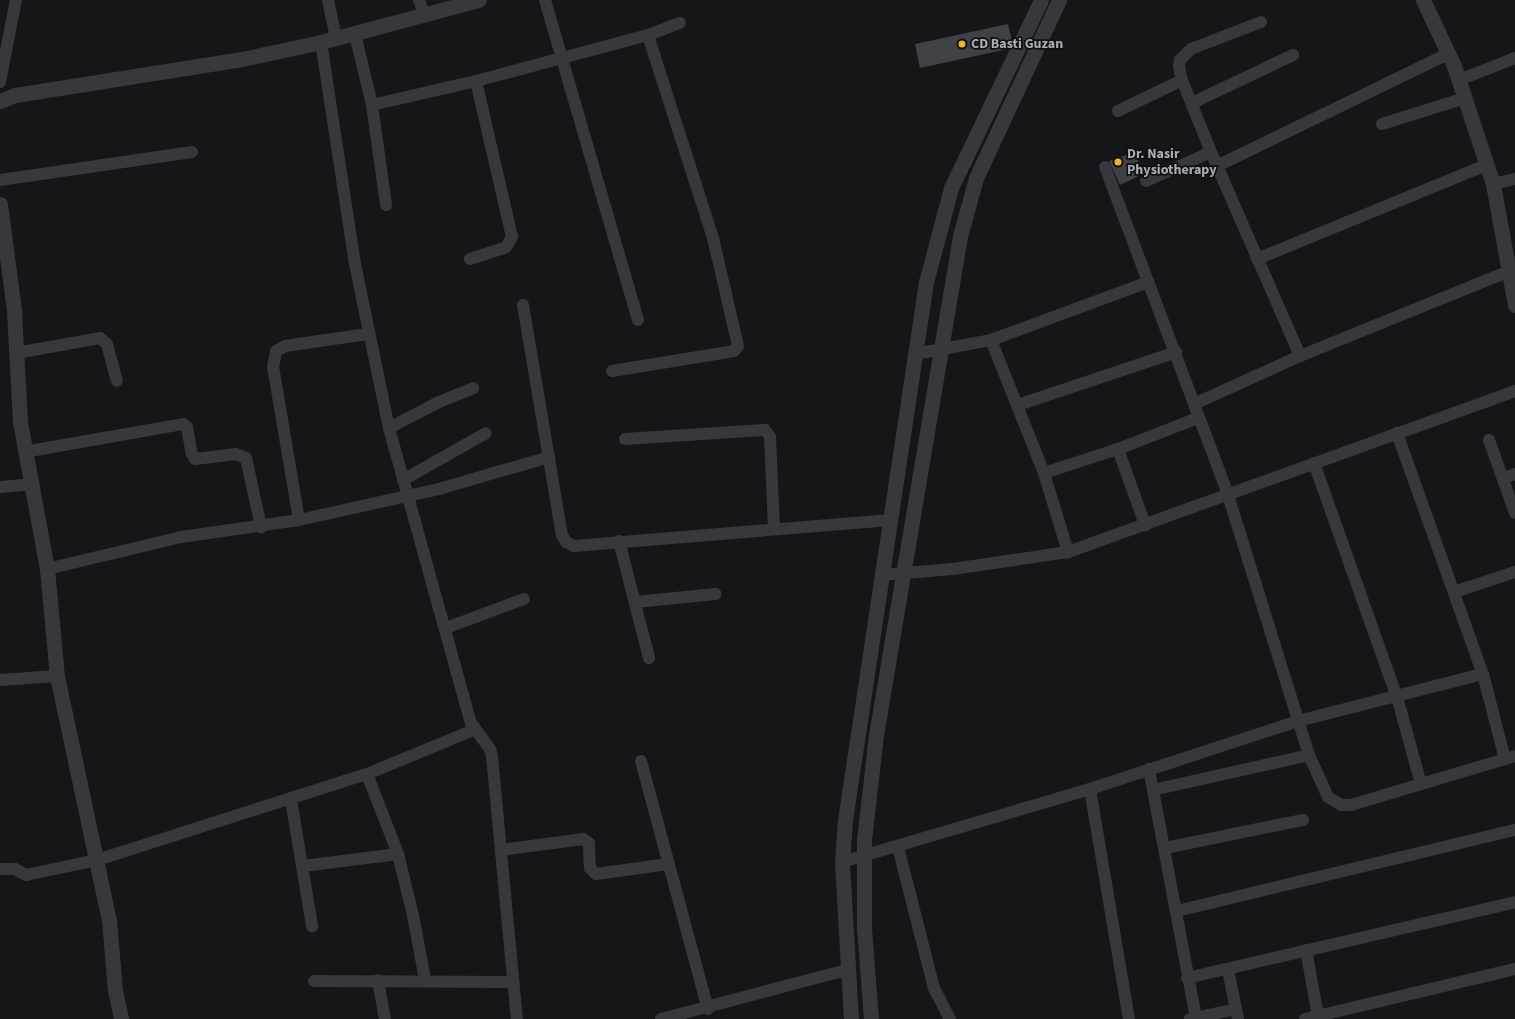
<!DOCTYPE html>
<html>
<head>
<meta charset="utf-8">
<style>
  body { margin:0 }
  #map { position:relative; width:1515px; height:1019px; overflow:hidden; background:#161618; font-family:"Source Sans 3",sans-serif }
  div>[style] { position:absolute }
  .building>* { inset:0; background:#404145 }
  .minor>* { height:12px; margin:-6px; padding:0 6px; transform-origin:6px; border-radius:6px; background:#37383d }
  .tertiary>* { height:15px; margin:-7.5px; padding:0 7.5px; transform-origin:7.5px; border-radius:7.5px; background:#37383d }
  .dots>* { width:11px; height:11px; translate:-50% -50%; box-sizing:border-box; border:2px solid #111113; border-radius:50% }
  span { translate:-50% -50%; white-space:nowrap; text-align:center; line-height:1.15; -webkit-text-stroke:3.5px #111113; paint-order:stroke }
  .poi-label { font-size:14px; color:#a8adb8; font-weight:700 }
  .left { translate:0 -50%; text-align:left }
</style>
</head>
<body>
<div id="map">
  <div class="building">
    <div style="clip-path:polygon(1008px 24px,1012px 41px,1008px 49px,920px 68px,915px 44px)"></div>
    <div style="clip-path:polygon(1135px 152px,1143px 174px,1120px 185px,1109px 161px)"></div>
  </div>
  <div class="minor">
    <div style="left:328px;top:0;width:39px;rotate:78deg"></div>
    <div style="left:419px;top:0;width:15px;rotate:70deg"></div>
    <div style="left:545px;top:0;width:333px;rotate:73.8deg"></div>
    <div style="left:1261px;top:22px;width:75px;rotate:158.9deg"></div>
    <div style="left:1191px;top:49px;width:16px;rotate:135deg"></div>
    <div style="left:1180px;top:60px;width:7px;rotate:98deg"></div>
    <div style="left:1179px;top:67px;width:13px;rotate:77deg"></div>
    <div style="left:1182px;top:80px;width:78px;rotate:68.1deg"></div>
    <div style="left:1211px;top:152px;width:223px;rotate:66.4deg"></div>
    <div style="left:355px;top:34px;width:73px;rotate:76.5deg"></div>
    <div style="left:372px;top:105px;width:101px;rotate:82deg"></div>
    <div style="left:321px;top:42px;width:225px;rotate:81.3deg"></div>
    <div style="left:355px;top:264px;width:167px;rotate:78.3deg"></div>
    <div style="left:389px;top:428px;width:306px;rotate:74.5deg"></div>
    <div style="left:471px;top:723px;width:32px;rotate:54deg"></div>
    <div style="left:490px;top:749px;width:7px;rotate:74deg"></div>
    <div style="left:492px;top:756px;width:264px;rotate:84.6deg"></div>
    <div style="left:1459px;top:80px;width:60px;rotate:-21.4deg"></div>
    <div style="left:0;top:82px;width:84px;rotate:-79deg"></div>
    <div style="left:1192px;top:103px;width:112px;rotate:-25.4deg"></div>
    <div style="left:372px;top:105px;width:107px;rotate:-13deg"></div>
    <div style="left:476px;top:81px;width:178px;rotate:-15deg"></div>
    <div style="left:648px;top:35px;width:34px;rotate:-21deg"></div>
    <div style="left:1118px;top:111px;width:71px;rotate:-25.8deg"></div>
    <div style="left:1382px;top:124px;width:87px;rotate:-17.4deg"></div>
    <div style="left:1217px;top:166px;width:257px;rotate:-25.9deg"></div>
    <div style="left:1105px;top:167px;width:350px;rotate:69.4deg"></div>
    <div style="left:1228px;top:495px;width:272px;rotate:72.7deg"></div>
    <div style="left:1309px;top:755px;width:46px;rotate:65.7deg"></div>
    <div style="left:1328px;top:797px;width:15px;rotate:32deg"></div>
    <div style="left:1341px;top:805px;width:10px"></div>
    <div style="left:1351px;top:805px;width:171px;rotate:-16.6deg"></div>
    <div style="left:0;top:180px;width:194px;rotate:-8.3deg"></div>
    <div style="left:1146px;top:181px;width:71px;rotate:-24deg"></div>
    <div style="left:1493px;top:184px;width:23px;rotate:-13deg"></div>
    <div style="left:470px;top:259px;width:38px;rotate:-18deg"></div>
    <div style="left:506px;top:247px;width:12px;rotate:-59deg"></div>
    <div style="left:512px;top:237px;width:160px;rotate:-103deg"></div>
    <div style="left:1257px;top:259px;width:248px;rotate:-22.3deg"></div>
    <div style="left:523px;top:305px;width:233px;rotate:80.4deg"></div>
    <div style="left:562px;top:535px;width:8px;rotate:60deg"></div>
    <div style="left:566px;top:542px;width:9px;rotate:27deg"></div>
    <div style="left:574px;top:546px;width:318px;rotate:-4.7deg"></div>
    <div style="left:991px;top:340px;width:143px;rotate:68.3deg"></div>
    <div style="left:1044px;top:473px;width:83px;rotate:73.1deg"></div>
    <div style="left:16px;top:353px;width:85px;rotate:-10.1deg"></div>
    <div style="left:100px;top:338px;width:9px;rotate:41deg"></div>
    <div style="left:107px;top:344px;width:38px;rotate:75deg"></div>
    <div style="left:915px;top:354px;width:77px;rotate:-10.4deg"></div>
    <div style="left:991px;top:340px;width:168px;rotate:-20.2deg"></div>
    <div style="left:612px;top:371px;width:124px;rotate:-9.3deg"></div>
    <div style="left:734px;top:351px;width:6px;rotate:-51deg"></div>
    <div style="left:738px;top:346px;width:111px;rotate:-103deg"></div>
    <div style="left:713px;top:238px;width:213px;rotate:-107.8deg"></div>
    <div style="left:1194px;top:404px;width:116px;rotate:-24.4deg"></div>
    <div style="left:1300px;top:356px;width:223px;rotate:-22.1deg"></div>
    <div style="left:1018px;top:405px;width:167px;rotate:-18.5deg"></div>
    <div style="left:389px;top:428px;width:56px;rotate:-27.5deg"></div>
    <div style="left:439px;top:402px;width:37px;rotate:-22deg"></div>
    <div style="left:1397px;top:433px;width:256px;rotate:70.4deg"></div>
    <div style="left:1483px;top:674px;width:88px;rotate:75.5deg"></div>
    <div style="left:625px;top:439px;width:140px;rotate:-3.7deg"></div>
    <div style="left:765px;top:430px;width:9px;rotate:54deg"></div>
    <div style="left:770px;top:437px;width:92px;rotate:87.5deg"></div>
    <div style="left:1489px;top:440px;width:77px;rotate:70.4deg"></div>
    <div style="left:1118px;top:449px;width:81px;rotate:70.4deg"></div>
    <div style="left:24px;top:452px;width:161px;rotate:-10deg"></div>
    <div style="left:183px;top:424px;width:5px;rotate:37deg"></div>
    <div style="left:187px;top:427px;width:27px;rotate:80deg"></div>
    <div style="left:192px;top:454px;width:6px;rotate:59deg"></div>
    <div style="left:195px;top:459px;width:41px;rotate:-7deg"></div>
    <div style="left:236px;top:454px;width:11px;rotate:22deg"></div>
    <div style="left:246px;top:458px;width:71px;rotate:77.7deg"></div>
    <div style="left:1314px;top:463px;width:248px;rotate:70.5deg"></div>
    <div style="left:1397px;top:697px;width:90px;rotate:74.6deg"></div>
    <div style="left:1044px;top:473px;width:78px;rotate:-18deg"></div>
    <div style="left:1118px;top:449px;width:86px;rotate:-21.2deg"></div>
    <div style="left:1503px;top:478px;width:13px;rotate:-18deg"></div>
    <div style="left:403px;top:480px;width:95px;rotate:-29.5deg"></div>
    <div style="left:0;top:487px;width:32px;rotate:-5deg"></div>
    <div style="left:299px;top:520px;width:155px;rotate:-99.6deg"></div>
    <div style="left:273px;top:367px;width:16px;rotate:-79deg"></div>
    <div style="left:276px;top:351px;width:10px;rotate:-29deg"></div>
    <div style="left:285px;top:346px;width:83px;rotate:-8.3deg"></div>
    <div style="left:619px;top:541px;width:121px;rotate:75.6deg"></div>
    <div style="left:47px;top:569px;width:138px;rotate:-13.4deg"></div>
    <div style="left:181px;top:537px;width:119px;rotate:-8.2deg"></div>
    <div style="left:299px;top:520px;width:143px;rotate:-12.5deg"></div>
    <div style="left:439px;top:489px;width:115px;rotate:-16.2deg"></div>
    <div style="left:882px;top:575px;width:71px;rotate:-4.8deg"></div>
    <div style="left:953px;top:569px;width:116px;rotate:-8.4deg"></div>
    <div style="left:1068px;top:552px;width:475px;rotate:-19.8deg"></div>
    <div style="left:1454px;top:592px;width:64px;rotate:-18.2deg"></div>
    <div style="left:635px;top:602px;width:81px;rotate:-5.6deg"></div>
    <div style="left:446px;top:628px;width:83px;rotate:-20.4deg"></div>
    <div style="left:0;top:680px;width:57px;rotate:-4deg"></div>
    <div style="left:641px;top:761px;width:257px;rotate:74.9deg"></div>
    <div style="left:1149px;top:769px;width:253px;rotate:79.3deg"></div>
    <div style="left:367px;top:774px;width:86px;rotate:68.8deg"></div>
    <div style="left:398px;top:854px;width:63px;rotate:76.2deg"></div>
    <div style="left:413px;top:915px;width:66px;rotate:79.5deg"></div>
    <div style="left:1090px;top:789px;width:233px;rotate:80.4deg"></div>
    <div style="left:1153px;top:790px;width:160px;rotate:-12.6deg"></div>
    <div style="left:291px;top:800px;width:128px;rotate:80.5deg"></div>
    <div style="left:898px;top:847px;width:146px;rotate:75.7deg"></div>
    <div style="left:934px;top:988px;width:35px;rotate:63deg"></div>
    <div style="left:1165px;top:848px;width:141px;rotate:-11.5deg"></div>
    <div style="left:501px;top:850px;width:83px;rotate:-7.6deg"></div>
    <div style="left:583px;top:839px;width:7px;rotate:34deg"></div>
    <div style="left:589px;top:843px;width:25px;rotate:88deg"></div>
    <div style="left:590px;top:868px;width:8px;rotate:45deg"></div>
    <div style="left:596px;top:874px;width:73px;rotate:-7.9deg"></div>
    <div style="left:842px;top:862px;width:259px;rotate:-16.4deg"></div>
    <div style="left:1090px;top:789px;width:219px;rotate:-18.1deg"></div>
    <div style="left:1298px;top:721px;width:191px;rotate:-14.3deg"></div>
    <div style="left:303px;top:866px;width:96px;rotate:-7.2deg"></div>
    <div style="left:0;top:869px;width:15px"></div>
    <div style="left:15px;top:869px;width:13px;rotate:29deg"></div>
    <div style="left:26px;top:875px;width:73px;rotate:-11.9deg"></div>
    <div style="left:97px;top:860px;width:283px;rotate:-17.7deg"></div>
    <div style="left:367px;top:774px;width:116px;rotate:-22.4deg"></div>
    <div style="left:1177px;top:911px;width:348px;rotate:-13.5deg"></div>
    <div style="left:1306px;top:950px;width:67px;rotate:79.7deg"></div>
    <div style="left:1228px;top:970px;width:50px;rotate:78.5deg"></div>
    <div style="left:1187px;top:978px;width:337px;rotate:-13deg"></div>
    <div style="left:378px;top:980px;width:40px;rotate:80deg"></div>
    <div style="left:314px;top:981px;width:199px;rotate:0.3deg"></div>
    <div style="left:661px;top:1019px;width:192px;rotate:-14.8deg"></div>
    <div style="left:1190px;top:1019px;width:47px;rotate:-12.3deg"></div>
    <div style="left:1305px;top:1019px;width:216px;rotate:-13.4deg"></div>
  </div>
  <div class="tertiary">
    <div style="left:1423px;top:0;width:73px;rotate:64.8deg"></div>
    <div style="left:1454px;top:66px;width:124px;rotate:71.7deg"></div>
    <div style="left:1493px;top:184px;width:123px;rotate:79.7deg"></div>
    <div style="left:0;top:101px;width:16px;rotate:-22deg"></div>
    <div style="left:15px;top:95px;width:230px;rotate:-9deg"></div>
    <div style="left:242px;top:59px;width:81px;rotate:-12.1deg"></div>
    <div style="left:321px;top:42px;width:163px;rotate:-14.9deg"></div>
    <div style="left:0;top:204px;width:108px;rotate:82.5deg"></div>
    <div style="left:14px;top:311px;width:111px;rotate:86.9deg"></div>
    <div style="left:20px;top:422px;width:149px;rotate:79.6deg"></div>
    <div style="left:47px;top:569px;width:107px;rotate:84.7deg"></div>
    <div style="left:57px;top:676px;width:249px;rotate:78deg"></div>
    <div style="left:109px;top:920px;width:70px;rotate:85.1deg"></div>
    <div style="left:115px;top:990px;width:30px;rotate:78deg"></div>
    <div style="left:851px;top:1019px;width:157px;rotate:-93.3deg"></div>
    <div style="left:842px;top:862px;width:42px;rotate:-85.9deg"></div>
    <div style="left:845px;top:820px;width:544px;rotate:-81.44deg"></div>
    <div style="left:926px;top:282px;width:97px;rotate:-75.1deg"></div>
    <div style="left:951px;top:188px;width:208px;rotate:-64.4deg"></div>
    <div style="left:871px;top:1019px;width:90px;rotate:-94.4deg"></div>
    <div style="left:864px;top:929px;width:89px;rotate:-90deg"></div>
    <div style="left:864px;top:840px;width:106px;rotate:-83.5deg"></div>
    <div style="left:876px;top:735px;width:506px;rotate:-80.44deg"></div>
    <div style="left:960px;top:236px;width:60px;rotate:-74.6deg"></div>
    <div style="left:976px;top:178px;width:196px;rotate:-65deg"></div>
  </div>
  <div class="dots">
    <div style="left:962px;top:44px;background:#f2b134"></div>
    <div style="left:1118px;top:162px;background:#f2b134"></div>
  </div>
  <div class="poi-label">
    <span class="left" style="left:971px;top:44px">CD Basti Guzan</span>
    <span class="left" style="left:1127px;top:162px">Dr. Nasir<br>Physiotherapy</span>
  </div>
</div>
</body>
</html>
